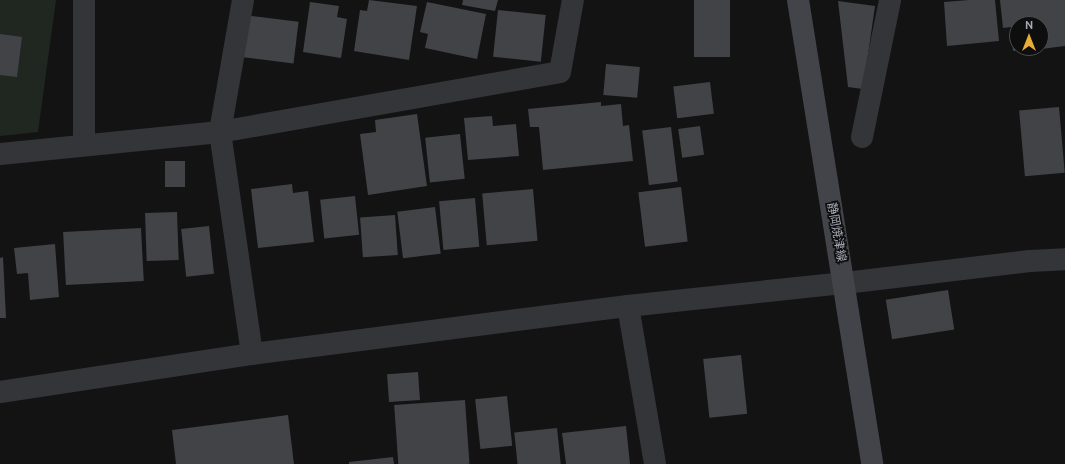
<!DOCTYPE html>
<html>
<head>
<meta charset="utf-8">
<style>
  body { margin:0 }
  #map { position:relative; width:1065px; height:464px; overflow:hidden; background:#131314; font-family:Ubuntu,"Noto Sans JP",sans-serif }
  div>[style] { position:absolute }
  .green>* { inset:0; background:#1f2720 }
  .building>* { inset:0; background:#424347; transform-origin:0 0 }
  .minor>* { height:22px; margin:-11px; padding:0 11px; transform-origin:11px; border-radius:11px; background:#343539 }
  .tertiary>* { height:22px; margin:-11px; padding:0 11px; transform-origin:11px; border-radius:11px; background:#343539 }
  .secondary>* { height:22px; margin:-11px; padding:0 11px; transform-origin:11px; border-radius:11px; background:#424449 }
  span { translate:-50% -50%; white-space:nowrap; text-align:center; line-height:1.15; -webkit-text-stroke:3.5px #0e0e0f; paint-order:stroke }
  .street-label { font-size:12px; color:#a5a9b4 }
  .north { position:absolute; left:1009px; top:16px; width:40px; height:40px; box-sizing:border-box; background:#0e0e0f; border:1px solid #4a4c51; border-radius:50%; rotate:0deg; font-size:11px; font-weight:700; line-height:16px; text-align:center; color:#a5a9b4 }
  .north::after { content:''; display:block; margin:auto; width:14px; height:18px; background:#e9ad36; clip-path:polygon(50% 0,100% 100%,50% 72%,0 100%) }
</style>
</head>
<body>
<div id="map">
  <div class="green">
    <div style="clip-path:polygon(0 0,56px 0,38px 132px,0 136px)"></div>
  </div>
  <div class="building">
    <div style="clip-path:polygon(369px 0,417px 6px,409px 60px,354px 51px,360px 10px,367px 11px)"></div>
    <div style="clip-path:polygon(463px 0,498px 0,495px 11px,462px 5px)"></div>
    <div style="left:694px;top:0;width:36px;height:57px"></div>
    <div style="clip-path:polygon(969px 0,995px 0,999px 41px,947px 46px,944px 2px)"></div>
    <div style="clip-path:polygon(1000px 0,1065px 0,1065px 46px,1041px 49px,1041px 24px,1017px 24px,1017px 48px,1036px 49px,1013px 51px,1011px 27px,1003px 28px)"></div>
    <div style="clip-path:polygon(838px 1px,875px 6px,863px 89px,848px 87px)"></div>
    <div style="clip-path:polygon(310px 2px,339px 6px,337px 17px,347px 19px,341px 58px,303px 52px)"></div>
    <div style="clip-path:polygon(427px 2px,486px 14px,477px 59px,425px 48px,428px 34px,420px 32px)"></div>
    <div style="left:498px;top:10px;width:48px;height:47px;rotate:6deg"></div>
    <div style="left:244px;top:15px;width:55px;height:42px;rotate:7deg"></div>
    <div style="clip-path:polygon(0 34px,22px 37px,17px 77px,0 75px)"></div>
    <div style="left:606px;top:64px;width:34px;height:31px;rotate:5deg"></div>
    <div style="left:710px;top:82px;width:32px;height:37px;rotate:83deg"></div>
    <div style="clip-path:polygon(601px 102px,601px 106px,621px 104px,623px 126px,629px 125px,633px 161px,543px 170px,539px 127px,530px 127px,528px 109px)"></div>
    <div style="left:1059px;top:107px;width:66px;height:40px;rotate:85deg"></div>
    <div style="clip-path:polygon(417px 114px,427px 186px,368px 195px,360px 134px,376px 132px,375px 120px)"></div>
    <div style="clip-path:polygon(492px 116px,493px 126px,516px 124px,519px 156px,468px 160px,464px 118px)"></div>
    <div style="left:700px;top:126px;width:29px;height:22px;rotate:82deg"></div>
    <div style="left:671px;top:127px;width:55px;height:29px;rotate:83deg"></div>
    <div style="left:460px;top:134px;width:45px;height:35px;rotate:84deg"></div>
    <div style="left:165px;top:161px;width:20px;height:26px"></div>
    <div style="clip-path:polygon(292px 184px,293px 193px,308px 191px,314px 242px,258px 248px,251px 189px)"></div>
    <div style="left:681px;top:187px;width:55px;height:43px;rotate:83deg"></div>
    <div style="left:533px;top:189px;width:52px;height:51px;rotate:85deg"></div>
    <div style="left:355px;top:196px;width:39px;height:35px;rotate:84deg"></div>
    <div style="left:475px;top:198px;width:49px;height:36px;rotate:85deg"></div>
    <div style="left:435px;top:207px;width:47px;height:38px;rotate:83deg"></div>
    <div style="left:177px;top:212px;width:48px;height:32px;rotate:88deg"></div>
    <div style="left:395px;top:215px;width:40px;height:35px;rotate:86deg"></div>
    <div style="left:209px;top:226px;width:48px;height:28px;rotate:84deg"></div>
    <div style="left:141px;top:228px;width:53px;height:78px;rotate:87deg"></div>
    <div style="clip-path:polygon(55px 244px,59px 297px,30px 300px,28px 273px,17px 274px,14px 248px)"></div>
    <div style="clip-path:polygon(3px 257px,6px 318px,0 318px,0 258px)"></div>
    <div style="left:948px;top:290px;width:40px;height:63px;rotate:81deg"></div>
    <div style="left:741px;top:355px;width:59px;height:38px;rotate:84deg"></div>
    <div style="left:418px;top:372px;width:28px;height:31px;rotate:86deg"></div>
    <div style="left:507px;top:396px;width:50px;height:32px;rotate:84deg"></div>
    <div style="left:465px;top:400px;width:64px;height:71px;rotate:86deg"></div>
    <div style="clip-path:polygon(288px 415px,294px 464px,176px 464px,172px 430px)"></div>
    <div style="clip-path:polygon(626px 426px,630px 464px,566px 464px,562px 433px)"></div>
    <div style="left:557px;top:428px;width:36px;height:43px;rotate:84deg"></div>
    <div style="clip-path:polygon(393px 457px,394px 464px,349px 464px,349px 462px)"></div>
  </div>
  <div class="minor">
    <div style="left:243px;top:0;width:134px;rotate:99.9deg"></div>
    <div style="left:220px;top:132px;width:224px;rotate:81.8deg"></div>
    <div style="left:862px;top:137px;width:140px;rotate:-78.4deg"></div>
    <div style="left:84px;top:145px;width:145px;rotate:-90deg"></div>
    <div style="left:0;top:154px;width:221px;rotate:-5.7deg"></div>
    <div style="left:220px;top:132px;width:345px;rotate:-10deg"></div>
    <div style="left:560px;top:72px;width:73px;rotate:-79.8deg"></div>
    <div style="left:845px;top:283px;width:186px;rotate:-6.8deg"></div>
    <div style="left:1030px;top:261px;width:35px;rotate:-3deg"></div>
    <div style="left:628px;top:306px;width:160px;rotate:80.3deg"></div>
  </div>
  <div class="tertiary">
    <div style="left:0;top:392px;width:255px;rotate:-8.6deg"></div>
    <div style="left:252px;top:354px;width:379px;rotate:-7.3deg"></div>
    <div style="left:628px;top:306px;width:218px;rotate:-6.1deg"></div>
  </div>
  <div class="secondary">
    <div style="left:798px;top:0;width:470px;rotate:80.9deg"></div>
  </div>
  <div class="street-label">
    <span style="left:837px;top:232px;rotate:80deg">静岡焼津線</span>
  </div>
  <div class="north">N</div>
</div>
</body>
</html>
